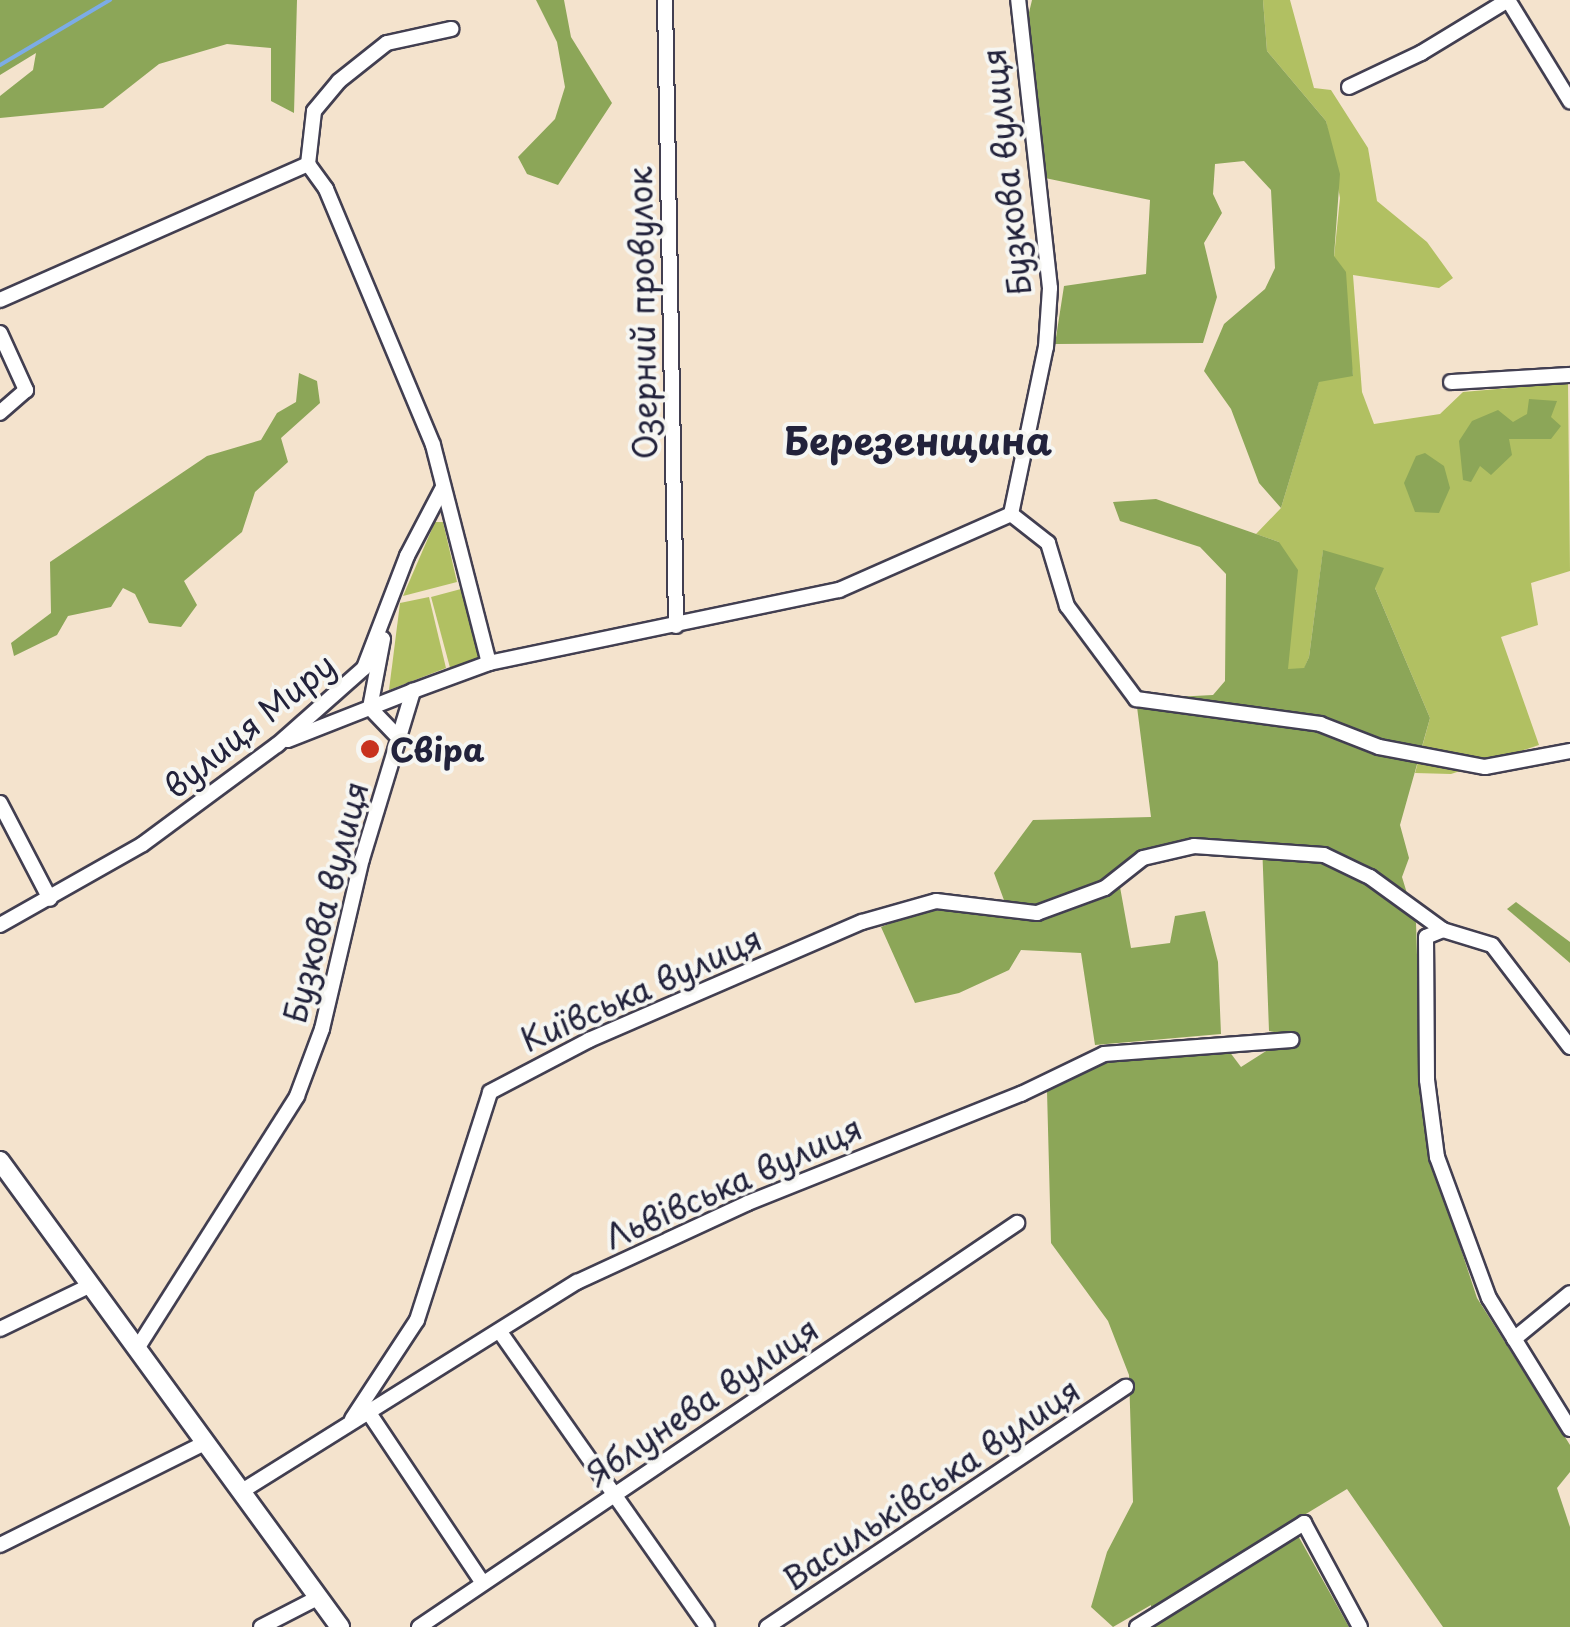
<!DOCTYPE html>
<html>
<head>
<meta charset="utf-8">
<style>
  body { margin:0 }
  #map { position:relative; width:1570px; height:1627px; overflow:hidden; background:#f4e3cd; font-family:"Playpen Sans",sans-serif }
  div>[style] { position:absolute }
  .green>* { inset:0; background:#b1c062; transform-origin:0 0 }
  .forest>* { inset:0; background:#8ca658 }
  .stream>* { height:4px; margin:-2px; padding:0 2px; transform-origin:2px; border-radius:2px; background:#7cace6 }
  .roads { filter:drop-shadow(2px 0 #423f51) drop-shadow(-2px 0 #423f51) drop-shadow(0 2px #423f51) drop-shadow(0 -2px #423f51) }
  .minor>* { height:14px; margin:-7px; padding:0 7px; transform-origin:7px; border-radius:7px; background:#fff }
  .tertiary>* { height:18px; margin:-9px; padding:0 9px; transform-origin:9px; border-radius:9px; background:#fff }
  .dots>* { width:28px; height:28px; translate:-50% -50%; box-sizing:border-box; border:5px solid #f6f6f2; border-radius:50% }
  span { translate:-50% -50%; white-space:nowrap; text-align:center; line-height:1.15; -webkit-text-stroke:8px #f6f6f2; paint-order:stroke }
  .street-label { font-size:32px; color:#22223b }
  .poi-label { font-size:32px; color:#22223b; font-weight:700 }
  .left { translate:0 -50%; text-align:left }
  .quarter-label { font-size:38px; color:#22223b; font-weight:700 }
</style>
</head>
<body>
<div id="map">
  <div class="green">
    <div style="clip-path:polygon(1263px 0,1290px 0,1314px 88px,1331px 90px,1368px 148px,1377px 201px,1427px 242px,1453px 278px,1439px 288px,1353px 275px,1362px 392px,1374px 424px,1440px 414px,1463px 392px,1568px 383px,1570px 571px,1531px 583px,1538px 625px,1501px 637px,1539px 745px,1451px 774px,1415px 773px,1430px 718px,1375px 588px,1323px 551px,1309px 657px,1304px 669px,1288px 669px,1279px 542px,1256px 534px,1281px 508px,1319px 381px,1353px 375px,1334px 257px,1340px 198px,1326px 121px,1267px 51px)"></div>
    <div style="clip-path:polygon(435px 522px,443px 522px,457px 582px,403px 596px)"></div>
    <div style="left:461px;top:589px;width:73px;height:31px;rotate:75deg"></div>
    <div style="clip-path:polygon(429px 597px,446px 668px,389px 690px,400px 603px)"></div>
  </div>
  <div class="forest">
    <div style="clip-path:polygon(0 0,297px 0,294px 113px,271px 101px,271px 48px,227px 44px,159px 64px,103px 108px,0 118px,0 96px,33px 70px,36px 53px,0 75px)"></div>
    <div style="clip-path:polygon(536px 0,564px 0,571px 37px,612px 103px,558px 185px,527px 174px,518px 157px,555px 119px,565px 87px,557px 42px)"></div>
    <div style="clip-path:polygon(1032px 0,1263px 0,1267px 51px,1326px 121px,1340px 174px,1334px 256px,1346px 272px,1353px 376px,1319px 382px,1281px 508px,1259px 483px,1231px 409px,1204px 371px,1224px 324px,1265px 289px,1275px 268px,1271px 190px,1244px 161px,1215px 164px,1213px 194px,1222px 213px,1204px 243px,1217px 297px,1203px 343px,1055px 344px,1064px 286px,1146px 274px,1150px 200px,1045px 178px,1027px 21px)"></div>
    <div style="clip-path:polygon(299px 373px,317px 381px,320px 403px,281px 438px,288px 462px,255px 492px,242px 532px,184px 581px,197px 605px,181px 627px,149px 623px,135px 594px,123px 588px,111px 607px,68px 616px,57px 635px,14px 656px,11px 643px,51px 613px,50px 562px,207px 456px,261px 440px,277px 413px,296px 402px)"></div>
    <div style="clip-path:polygon(1529px 399px,1557px 401px,1551px 417px,1561px 426px,1551px 439px,1509px 439px,1512px 455px,1491px 475px,1480px 466px,1471px 482px,1463px 480px,1459px 441px,1472px 421px,1498px 410px,1513px 422px,1527px 414px)"></div>
    <div style="clip-path:polygon(1425px 453px,1444px 466px,1450px 488px,1439px 513px,1415px 512px,1404px 483px,1416px 456px)"></div>
    <div style="clip-path:polygon(1156px 499px,1279px 542px,1298px 570px,1288px 669px,1304px 668px,1309px 657px,1323px 550px,1384px 568px,1375px 588px,1430px 718px,1400px 825px,1409px 858px,1402px 877px,1416px 923px,1421px 1084px,1433px 1164px,1477px 1298px,1570px 1445px,1570px 1472px,1557px 1488px,1570px 1527px,1570px 1627px,1443px 1627px,1347px 1489px,1291px 1523px,1349px 1627px,1151px 1627px,1151px 1605px,1113px 1627px,1091px 1607px,1107px 1552px,1133px 1502px,1129px 1375px,1108px 1321px,1051px 1243px,1047px 1091px,1107px 1062px,1229px 1051px,1241px 1067px,1291px 1035px,1269px 1031px,1262px 843px,1199px 841px,1132px 858px,1120px 887px,1131px 948px,1170px 943px,1175px 916px,1205px 911px,1218px 962px,1221px 1034px,1095px 1045px,1081px 953px,1021px 950px,1009px 970px,959px 993px,915px 1003px,881px 927px,922px 911px,1008px 911px,994px 873px,1033px 820px,1151px 817px,1136px 699px,1213px 695px,1225px 681px,1226px 574px,1200px 547px,1120px 521px,1113px 502px)"></div>
    <div style="clip-path:polygon(1516px 902px,1570px 942px,1570px 963px,1507px 909px)"></div>
  </div>
  <div class="stream">
    <div style="left:0;top:65px;width:128px;rotate:-30.6deg"></div>
  </div>
  <div class="roads">
    <div class="minor">
      <div style="left:665px;top:0;width:626px;rotate:88.99deg"></div>
      <div style="left:1508px;top:0;width:119px;rotate:58.5deg"></div>
      <div style="left:1349px;top:87px;width:80px;rotate:-25.3deg"></div>
      <div style="left:1421px;top:53px;width:102px;rotate:-31.3deg"></div>
      <div style="left:308px;top:164px;width:31px;rotate:54deg"></div>
      <div style="left:326px;top:189px;width:277px;rotate:67.3deg"></div>
      <div style="left:433px;top:445px;width:225px;rotate:75.6deg"></div>
      <div style="left:308px;top:164px;width:53px;rotate:-83.5deg"></div>
      <div style="left:314px;top:111px;width:39px;rotate:-50deg"></div>
      <div style="left:339px;top:81px;width:61px;rotate:-38.4deg"></div>
      <div style="left:387px;top:43px;width:66px;rotate:-12.3deg"></div>
      <div style="left:0;top:300px;width:337px;rotate:-23.8deg"></div>
      <div style="left:0;top:333px;width:63px;rotate:65.5deg"></div>
      <div style="left:26px;top:390px;width:35px;rotate:139deg"></div>
      <div style="left:1451px;top:382px;width:119px;rotate:-3.4deg"></div>
      <div style="left:1011px;top:514px;width:47px;rotate:38.1deg"></div>
      <div style="left:1048px;top:543px;width:66px;rotate:73.2deg"></div>
      <div style="left:1067px;top:606px;width:116px;rotate:53.4deg"></div>
      <div style="left:1136px;top:699px;width:186px;rotate:7.7deg"></div>
      <div style="left:1320px;top:724px;width:63px;rotate:21.3deg"></div>
      <div style="left:1379px;top:747px;width:108px;rotate:10.7deg"></div>
      <div style="left:1485px;top:767px;width:86px;rotate:-10.7deg"></div>
      <div style="left:383px;top:639px;width:70px;rotate:100.7deg"></div>
      <div style="left:370px;top:708px;width:40px;rotate:46deg"></div>
      <div style="left:288px;top:740px;width:134px;rotate:-21.4deg"></div>
      <div style="left:0;top:803px;width:108px;rotate:62.5deg"></div>
      <div style="left:0;top:925px;width:164px;rotate:-29.5deg"></div>
      <div style="left:143px;top:844px;width:167px;rotate:-36.5deg"></div>
      <div style="left:277px;top:745px;width:116px;rotate:-41.5deg"></div>
      <div style="left:364px;top:668px;width:120px;rotate:-69deg"></div>
      <div style="left:407px;top:556px;width:76px;rotate:-62.4deg"></div>
      <div style="left:1570px;top:1047px;width:128px;rotate:-127.4deg"></div>
      <div style="left:1492px;top:945px;width:51px;rotate:-163deg"></div>
      <div style="left:1443px;top:930px;width:18px;rotate:158deg"></div>
      <div style="left:1426px;top:937px;width:143px;rotate:89.6deg"></div>
      <div style="left:1427px;top:1080px;width:78px;rotate:82.6deg"></div>
      <div style="left:1437px;top:1157px;width:150px;rotate:69.8deg"></div>
      <div style="left:1489px;top:1298px;width:154px;rotate:58.3deg"></div>
      <div style="left:0;top:1329px;width:101px;rotate:-25.8deg"></div>
      <div style="left:500px;top:1332px;width:360px;rotate:54.9deg"></div>
      <div style="left:1514px;top:1339px;width:72px;rotate:-39.4deg"></div>
      <div style="left:138px;top:1347px;width:297px;rotate:-57.6deg"></div>
      <div style="left:297px;top:1096px;width:72px;rotate:-69.5deg"></div>
      <div style="left:322px;top:1029px;width:175px;rotate:-76.8deg"></div>
      <div style="left:362px;top:859px;width:176px;rotate:-73.1deg"></div>
      <div style="left:413px;top:691px;width:81px;rotate:-20.2deg"></div>
      <div style="left:489px;top:663px;width:358px;rotate:-11.8deg"></div>
      <div style="left:839px;top:590px;width:188px;rotate:-23.8deg"></div>
      <div style="left:1011px;top:514px;width:171px;rotate:-78.2deg"></div>
      <div style="left:1046px;top:347px;width:59px;rotate:-86.1deg"></div>
      <div style="left:1050px;top:288px;width:290px;rotate:-96.3deg"></div>
      <div style="left:367px;top:1410px;width:208px;rotate:56.2deg"></div>
      <div style="left:352px;top:1419px;width:118px;rotate:-56.7deg"></div>
      <div style="left:417px;top:1320px;width:239px;rotate:-72.2deg"></div>
      <div style="left:490px;top:1092px;width:112px;rotate:-27.7deg"></div>
      <div style="left:589px;top:1040px;width:297px;rotate:-23.4deg"></div>
      <div style="left:862px;top:922px;width:77px;rotate:-15.8deg"></div>
      <div style="left:936px;top:901px;width:102px;rotate:6.8deg"></div>
      <div style="left:1037px;top:913px;width:72px;rotate:-20.2deg"></div>
      <div style="left:1105px;top:888px;width:48px;rotate:-38.3deg"></div>
      <div style="left:1143px;top:858px;width:52px;rotate:-13.2deg"></div>
      <div style="left:1194px;top:846px;width:130px;rotate:4deg"></div>
      <div style="left:1324px;top:855px;width:51px;rotate:25.6deg"></div>
      <div style="left:1370px;top:877px;width:90px;rotate:36deg"></div>
      <div style="left:242px;top:1491px;width:395px;rotate:-32deg"></div>
      <div style="left:577px;top:1282px;width:188px;rotate:-24.8deg"></div>
      <div style="left:748px;top:1203px;width:294px;rotate:-21.8deg"></div>
      <div style="left:1021px;top:1094px;width:92px;rotate:-25.7deg"></div>
      <div style="left:1104px;top:1054px;width:188px;rotate:-4.3deg"></div>
      <div style="left:0;top:1545px;width:229px;rotate:-26.5deg"></div>
      <div style="left:261px;top:1627px;width:65px;rotate:-27.3deg"></div>
      <div style="left:419px;top:1627px;width:722px;rotate:-34.04deg"></div>
      <div style="left:767px;top:1627px;width:432px;rotate:-33.8deg"></div>
      <div style="left:1137px;top:1627px;width:197px;rotate:-31.9deg"></div>
      <div style="left:1304px;top:1523px;width:118px;rotate:61.7deg"></div>
    </div>
    <div class="tertiary">
      <div style="left:0;top:1161px;width:577px;rotate:53.88deg"></div>
    </div>
  </div>
  <div class="dots">
    <div style="left:370px;top:749px;background:#c8321e"></div>
  </div>
  <div class="street-label">
    <span style="left:1006px;top:172px;rotate:-96deg">Бузкова вулиця</span>
    <span style="left:642px;top:313px;rotate:-91deg">Озерний провулок</span>
    <span style="left:249px;top:725px;rotate:-39deg">вулиця Миру</span>
    <span style="left:325px;top:902px;rotate:-75deg">Бузкова вулиця</span>
    <span style="left:641px;top:989px;rotate:-24deg">Київська вулиця</span>
    <span style="left:733px;top:1182px;rotate:-24deg">Львівська вулиця</span>
    <span style="left:702px;top:1401px;rotate:-34deg">Яблунева вулиця</span>
    <span style="left:931px;top:1484px;rotate:-34deg">Васильківська вулиця</span>
  </div>
  <div class="poi-label">
    <span class="left" style="left:390px;top:749px">Свіра</span>
  </div>
  <div class="quarter-label">
    <span style="left:918px;top:440px">Березенщина</span>
  </div>
</div>
</body>
</html>
